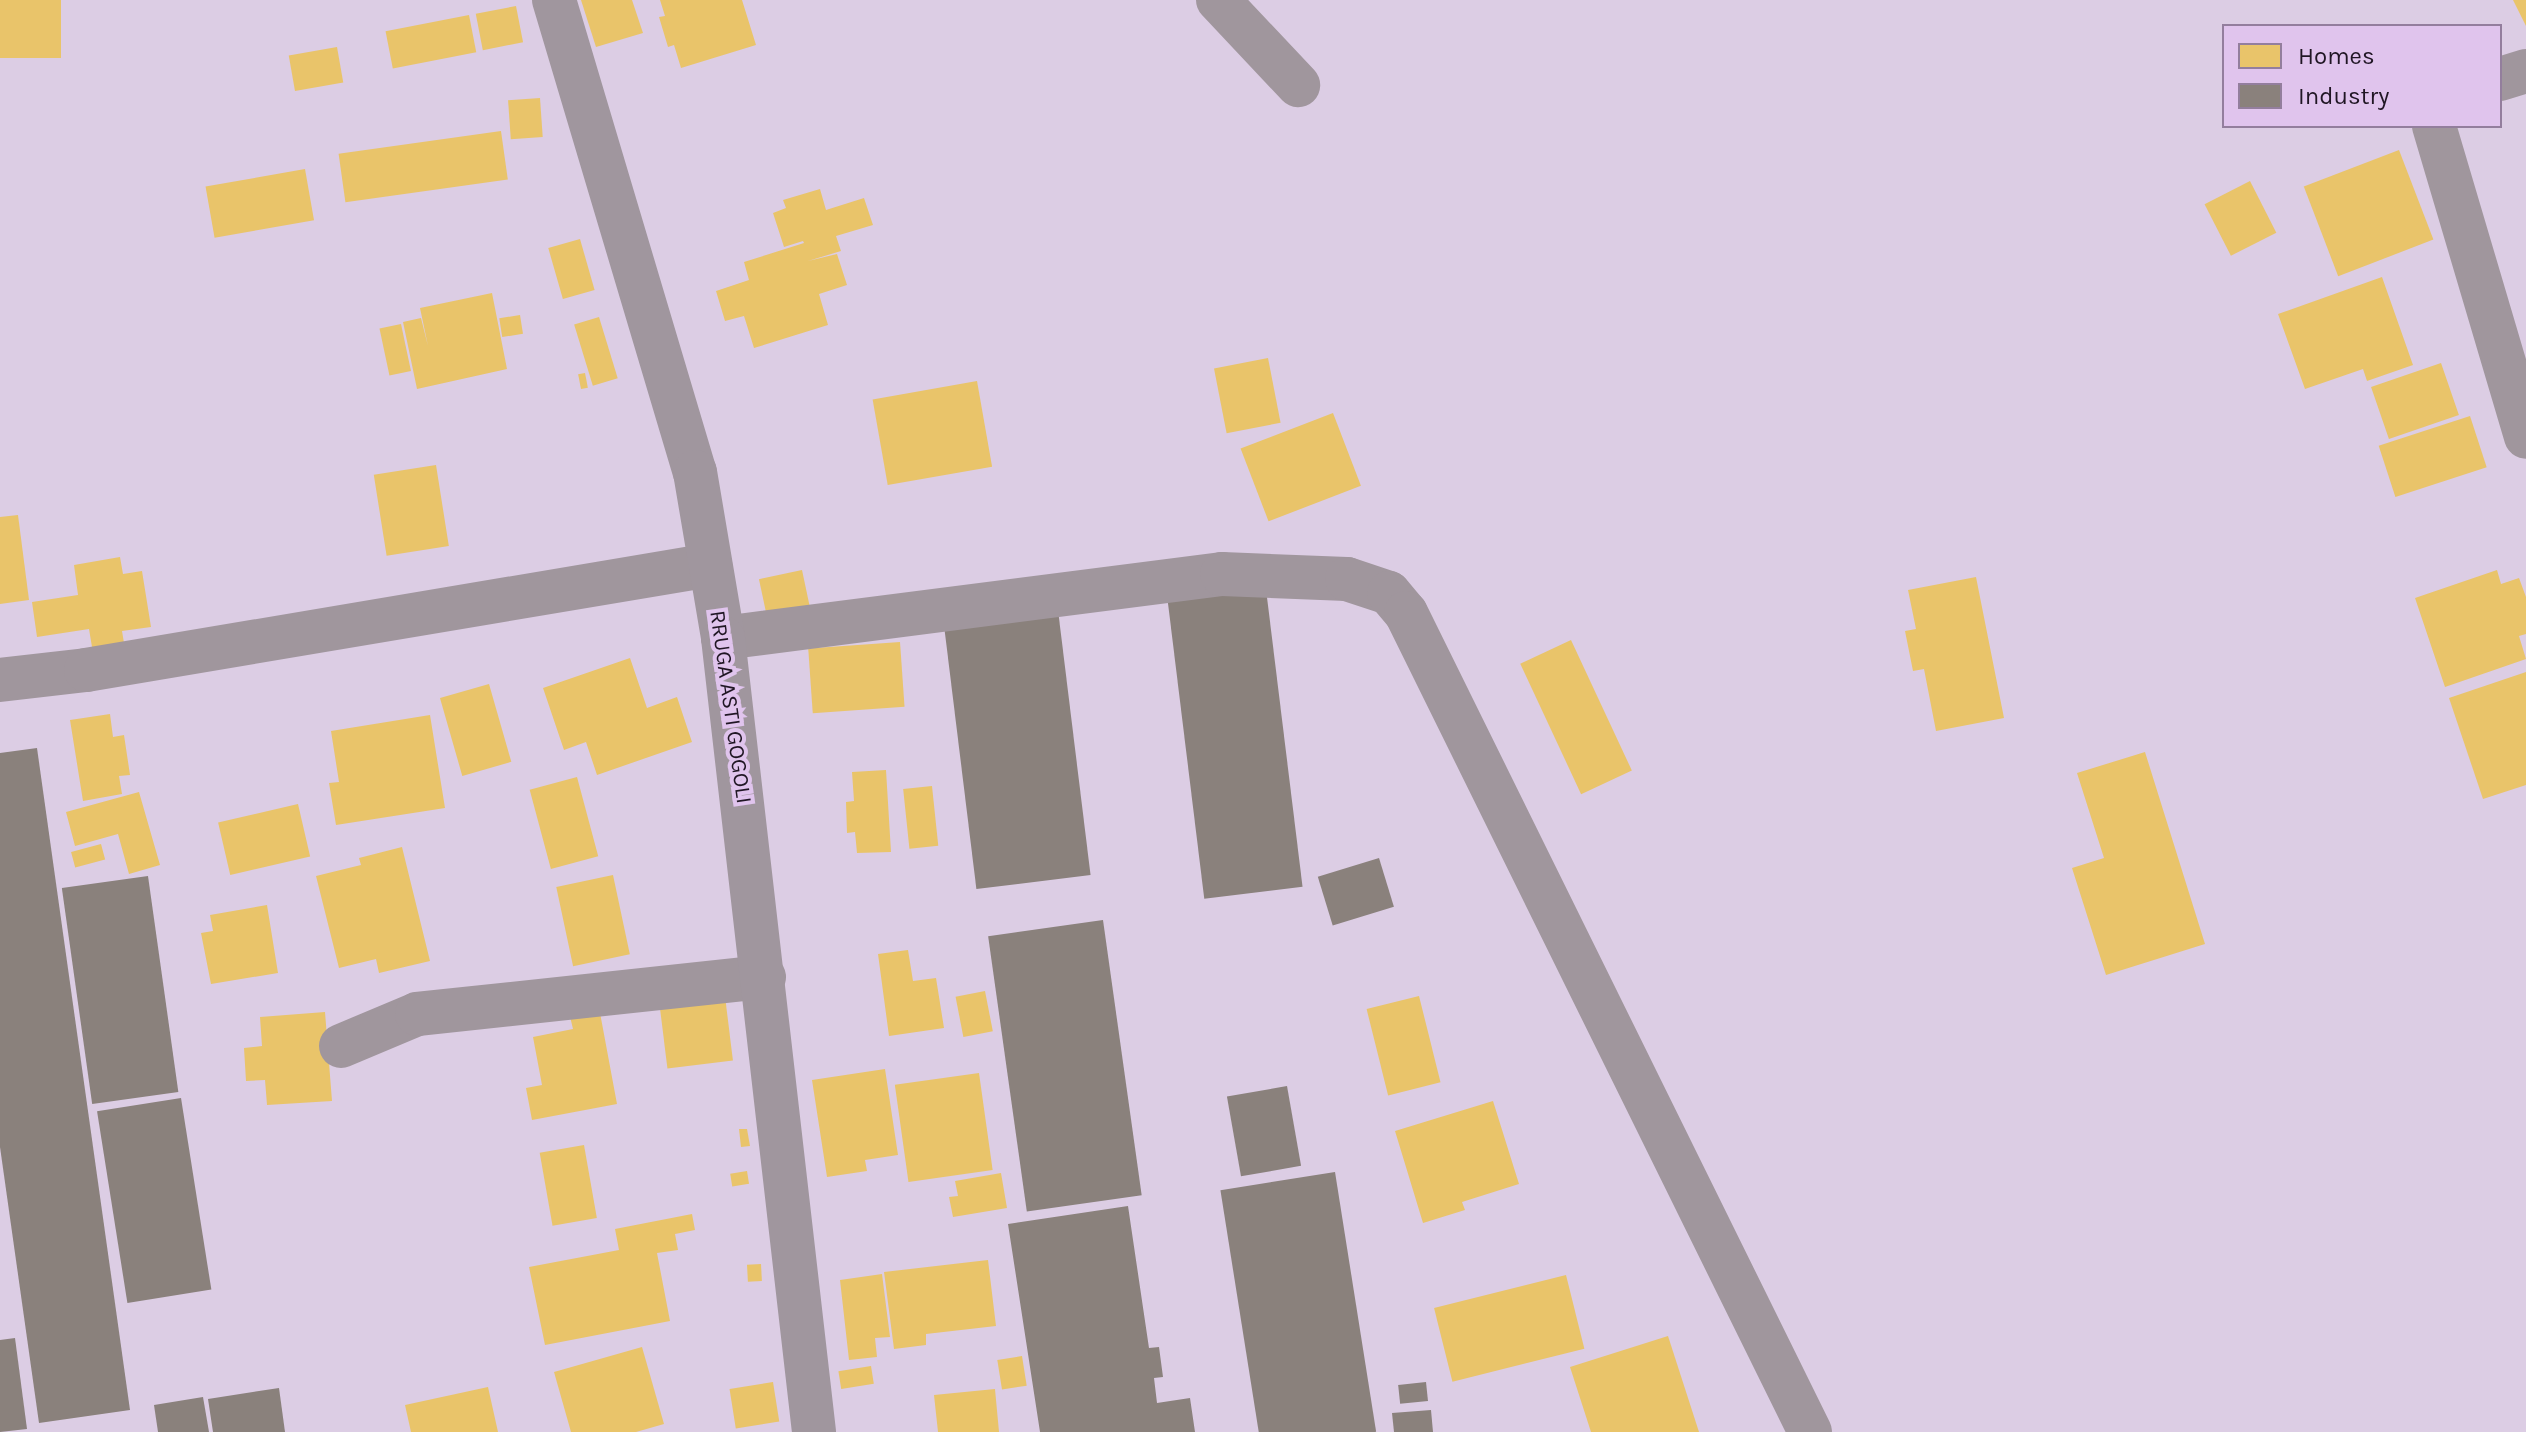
<!DOCTYPE html>
<html>
<head>
<meta charset="utf-8">
<style>
  body { margin:0 }
  #map { position:relative; width:2526px; height:1432px; overflow:hidden; background:#dccde4; font-family:Karla,sans-serif }
  div>[style] { position:absolute }
  .homes>* { inset:0; background:#e9c46a; transform-origin:0 0 }
  .industry>* { inset:0; background:#8a817c; transform-origin:0 0 }
  .street>* { height:44px; margin:-22px; padding:0 22px; transform-origin:22px; border-radius:22px; background:#a0969d }
  .secondary>* { height:44px; margin:-22px; padding:0 22px; transform-origin:22px; border-radius:22px; background:#a0969e }
  span { translate:-50% -50%; white-space:nowrap; text-align:center; line-height:1.15; -webkit-text-stroke:8px #e0c4ed; paint-order:stroke }
  .street-label { font-size:22px; color:#201624 }
  .legend { position:absolute; left:2222px; top:24px; width:280px; height:104px; box-sizing:border-box; background:#e0c4ed; border:2px solid #937e9d; margin:0; padding:10px 14px; list-style:none; font-size:24px; color:#201624 }
  .legend li { display:flex; align-items:center; gap:16px; height:40px }
  .legend b { width:40px; border:2px solid #937e9d }
</style>
</head>
<body>
<div id="map">
  <div class="homes">
    <div style="left:0;top:0;width:61px;height:58px"></div>
    <div style="clip-path:polygon(581px 0,632px 0,643px 33px,596px 47px)"></div>
    <div style="clip-path:polygon(660px 0,742px 0,756px 45px,681px 68px,674px 45px,668px 47px,659px 17px,665px 16px)"></div>
    <div style="clip-path:polygon(2513px 0,2526px 0,2526px 26px)"></div>
    <div style="left:516px;top:6px;width:37px;height:41px;rotate:79deg"></div>
    <div style="left:469px;top:15px;width:38px;height:85px;rotate:79deg"></div>
    <div style="left:337px;top:47px;width:36px;height:49px;rotate:80deg"></div>
    <div style="left:540px;top:98px;width:39px;height:32px;rotate:86deg"></div>
    <div style="left:501px;top:131px;width:49px;height:164px;rotate:82deg"></div>
    <div style="left:2399px;top:150px;width:96px;height:102px;rotate:69deg"></div>
    <div style="left:305px;top:169px;width:52px;height:101px;rotate:80deg"></div>
    <div style="left:2250px;top:181px;width:58px;height:51px;rotate:63deg"></div>
    <div style="clip-path:polygon(820px 189px,826px 210px,864px 198px,873px 225px,836px 236px,841px 251px,808px 261px,837px 254px,847px 285px,819px 294px,828px 325px,754px 348px,744px 316px,725px 321px,716px 291px,749px 280px,744px 262px,804px 243px,803px 241px,784px 247px,773px 213px,786px 208px,783px 200px)"></div>
    <div style="left:580px;top:239px;width:53px;height:33px;rotate:74deg"></div>
    <div style="clip-path:polygon(2382px 277px,2413px 365px,2367px 381px,2363px 369px,2305px 389px,2278px 314px)"></div>
    <div style="clip-path:polygon(492px 293px,507px 369px,417px 389px,403px 322px,421px 318px,428px 346px,420px 308px)"></div>
    <div style="left:520px;top:315px;width:19px;height:21px;rotate:81deg"></div>
    <div style="left:599px;top:317px;width:64px;height:26px;rotate:73deg"></div>
    <div style="left:401px;top:324px;width:48px;height:22px;rotate:78deg"></div>
    <div style="left:1268px;top:358px;width:66px;height:55px;rotate:79deg"></div>
    <div style="left:2441px;top:363px;width:55px;height:74px;rotate:71deg"></div>
    <div style="left:585px;top:373px;width:15px;height:7px;rotate:79deg"></div>
    <div style="left:977px;top:381px;width:87px;height:106px;rotate:80deg"></div>
    <div style="left:1333px;top:413px;width:78px;height:99px;rotate:69deg"></div>
    <div style="left:2470px;top:416px;width:54px;height:96px;rotate:72deg"></div>
    <div style="left:436px;top:465px;width:82px;height:63px;rotate:81deg"></div>
    <div style="clip-path:polygon(18px 515px,29px 600px,0 604px,0 517px)"></div>
    <div style="clip-path:polygon(120px 557px,123px 574px,142px 571px,151px 627px,122px 631px,125px 649px,93px 653px,89px 629px,37px 637px,32px 602px,78px 595px,74px 565px)"></div>
    <div style="left:802px;top:570px;width:40px;height:44px;rotate:78deg"></div>
    <div style="clip-path:polygon(2497px 570px,2501px 584px,2519px 578px,2526px 597px,2526px 634px,2519px 636px,2526px 659px,2445px 687px,2415px 598px)"></div>
    <div style="clip-path:polygon(1976px 577px,2004px 718px,1936px 731px,1924px 669px,1913px 671px,1905px 631px,1916px 629px,1908px 590px)"></div>
    <div style="left:1571px;top:640px;width:144px;height:56px;rotate:65deg"></div>
    <div style="left:900px;top:642px;width:65px;height:92px;rotate:86deg"></div>
    <div style="clip-path:polygon(630px 658px,647px 708px,677px 697px,692px 742px,597px 775px,586px 742px,564px 750px,543px 688px)"></div>
    <div style="clip-path:polygon(2526px 672px,2526px 785px,2483px 799px,2449px 698px)"></div>
    <div style="left:489px;top:684px;width:81px;height:51px;rotate:74deg"></div>
    <div style="clip-path:polygon(110px 714px,113px 737px,124px 735px,130px 775px,119px 776px,122px 794px,83px 801px,70px 720px)"></div>
    <div style="clip-path:polygon(430px 715px,445px 808px,336px 825px,329px 783px,339px 782px,331px 731px)"></div>
    <div style="clip-path:polygon(2145px 752px,2205px 944px,2106px 975px,2072px 868px,2104px 858px,2077px 773px)"></div>
    <div style="clip-path:polygon(886px 770px,891px 852px,857px 853px,855px 832px,847px 833px,846px 802px,854px 801px,852px 772px)"></div>
    <div style="left:577px;top:777px;width:82px;height:49px;rotate:75deg"></div>
    <div style="left:932px;top:786px;width:60px;height:29px;rotate:84deg"></div>
    <div style="clip-path:polygon(139px 792px,160px 865px,129px 874px,118px 834px,75px 846px,66px 812px)"></div>
    <div style="left:298px;top:804px;width:54px;height:82px;rotate:77deg"></div>
    <div style="left:101px;top:844px;width:16px;height:31px;rotate:75deg"></div>
    <div style="clip-path:polygon(402px 847px,430px 961px,379px 973px,376px 959px,339px 968px,316px 876px,361px 865px,359px 858px)"></div>
    <div style="left:613px;top:875px;width:81px;height:58px;rotate:78deg"></div>
    <div style="clip-path:polygon(267px 905px,278px 973px,211px 984px,201px 933px,213px 931px,210px 915px)"></div>
    <div style="clip-path:polygon(908px 950px,913px 981px,936px 978px,944px 1028px,889px 1036px,878px 954px)"></div>
    <div style="left:985px;top:991px;width:41px;height:30px;rotate:79deg"></div>
    <div style="left:725px;top:996px;width:65px;height:66px;rotate:83deg"></div>
    <div style="left:1419px;top:996px;width:89px;height:54px;rotate:76deg"></div>
    <div style="clip-path:polygon(598px 1002px,617px 1104px,532px 1120px,526px 1088px,542px 1085px,533px 1037px,573px 1029px,568px 1008px)"></div>
    <div style="clip-path:polygon(325px 1012px,332px 1101px,267px 1105px,265px 1080px,246px 1081px,244px 1048px,262px 1046px,260px 1017px)"></div>
    <div style="clip-path:polygon(885px 1069px,898px 1155px,865px 1160px,867px 1171px,827px 1177px,812px 1080px)"></div>
    <div style="left:979px;top:1073px;width:98px;height:85px;rotate:82deg"></div>
    <div style="clip-path:polygon(1493px 1101px,1519px 1184px,1462px 1202px,1465px 1210px,1423px 1223px,1395px 1131px)"></div>
    <div style="clip-path:polygon(739px 1129px,747px 1129px,750px 1146px,741px 1147px)"></div>
    <div style="left:584px;top:1145px;width:74px;height:45px;rotate:80deg"></div>
    <div style="left:747px;top:1171px;width:13px;height:17px;rotate:81deg"></div>
    <div style="clip-path:polygon(1001px 1173px,1007px 1208px,953px 1217px,949px 1197px,958px 1196px,955px 1181px)"></div>
    <div style="clip-path:polygon(692px 1214px,695px 1230px,675px 1234px,678px 1250px,657px 1253px,670px 1321px,545px 1345px,529px 1267px,619px 1250px,615px 1229px)"></div>
    <div style="clip-path:polygon(988px 1260px,996px 1326px,926px 1334px,926px 1345px,894px 1349px,884px 1272px)"></div>
    <div style="left:761px;top:1264px;width:17px;height:14px;rotate:87deg"></div>
    <div style="clip-path:polygon(882px 1274px,890px 1337px,875px 1338px,877px 1357px,849px 1360px,840px 1280px)"></div>
    <div style="left:1566px;top:1275px;width:76px;height:136px;rotate:76deg"></div>
    <div style="clip-path:polygon(1668px 1336px,1699px 1432px,1591px 1432px,1570px 1367px)"></div>
    <div style="clip-path:polygon(642px 1347px,664px 1424px,636px 1432px,571px 1432px,554px 1372px)"></div>
    <div style="left:1022px;top:1356px;width:30px;height:25px;rotate:81deg"></div>
    <div style="left:871px;top:1366px;width:18px;height:33px;rotate:81deg"></div>
    <div style="left:773px;top:1382px;width:40px;height:44px;rotate:81deg"></div>
    <div style="clip-path:polygon(488px 1387px,498px 1432px,411px 1432px,405px 1405px)"></div>
    <div style="clip-path:polygon(995px 1389px,999px 1432px,938px 1432px,934px 1395px)"></div>
  </div>
  <div class="industry">
    <div style="left:1265px;top:581px;width:308px;height:99px;rotate:83deg"></div>
    <div style="left:1058px;top:610px;width:267px;height:115px;rotate:83deg"></div>
    <div style="clip-path:polygon(37px 748px,130px 1410px,39px 1423px,0 1147px,0 753px)"></div>
    <div style="left:1379px;top:858px;width:51px;height:64px;rotate:73deg"></div>
    <div style="left:148px;top:876px;width:218px;height:87px;rotate:82deg"></div>
    <div style="left:1103px;top:920px;width:278px;height:116px;rotate:82deg"></div>
    <div style="left:1287px;top:1086px;width:81px;height:61px;rotate:80deg"></div>
    <div style="left:181px;top:1098px;width:194px;height:85px;rotate:81deg"></div>
    <div style="left:1335px;top:1172px;width:263px;height:116px;rotate:81deg"></div>
    <div style="clip-path:polygon(1128px 1206px,1149px 1348px,1159px 1347px,1163px 1377px,1154px 1378px,1157px 1403px,1190px 1398px,1195px 1432px,1040px 1432px,1008px 1224px)"></div>
    <div style="clip-path:polygon(15px 1338px,27px 1429px,0 1432px,0 1340px)"></div>
    <div style="left:1426px;top:1382px;width:19px;height:28px;rotate:84deg"></div>
    <div style="clip-path:polygon(279px 1388px,285px 1432px,213px 1432px,208px 1399px)"></div>
    <div style="clip-path:polygon(203px 1397px,209px 1432px,158px 1432px,154px 1405px)"></div>
    <div style="clip-path:polygon(1431px 1410px,1433px 1432px,1394px 1432px,1392px 1413px)"></div>
  </div>
  <div class="street">
    <div style="left:1218px;top:0;width:117px;rotate:46.7deg"></div>
    <div style="left:2500px;top:79px;width:27px;rotate:-17deg"></div>
    <div style="left:2434px;top:126px;width:324px;rotate:73.5deg"></div>
    <div style="left:723px;top:638px;width:503px;rotate:-7.31deg"></div>
    <div style="left:1222px;top:574px;width:125px;rotate:2.3deg"></div>
    <div style="left:1347px;top:579px;width:44px;rotate:18.4deg"></div>
    <div style="left:1389px;top:593px;width:26px;rotate:50deg"></div>
    <div style="left:1406px;top:613px;width:913px;rotate:63.74deg"></div>
    <div style="left:0;top:680px;width:87px;rotate:-6.6deg"></div>
    <div style="left:86px;top:670px;width:633px;rotate:-9.55deg"></div>
    <div style="left:341px;top:1046px;width:82px;rotate:-22.8deg"></div>
    <div style="left:417px;top:1014px;width:349px;rotate:-6.1deg"></div>
  </div>
  <div class="secondary">
    <div style="left:554px;top:0;width:493px;rotate:73.4deg"></div>
    <div style="left:695px;top:472px;width:168px;rotate:80.4deg"></div>
    <div style="left:723px;top:638px;width:799px;rotate:83.46deg"></div>
  </div>
  <div class="street-label">
    <span style="left:730px;top:707px;rotate:82deg">RRUGA ASTI GOGOLI</span>
  </div>
  <ul class="legend">
  <li><b style="height:22px;background:#e9c46a"></b>Homes</li>
  <li><b style="height:22px;background:#8a817c"></b>Industry</li>
  </ul>
</div>
</body>
</html>
